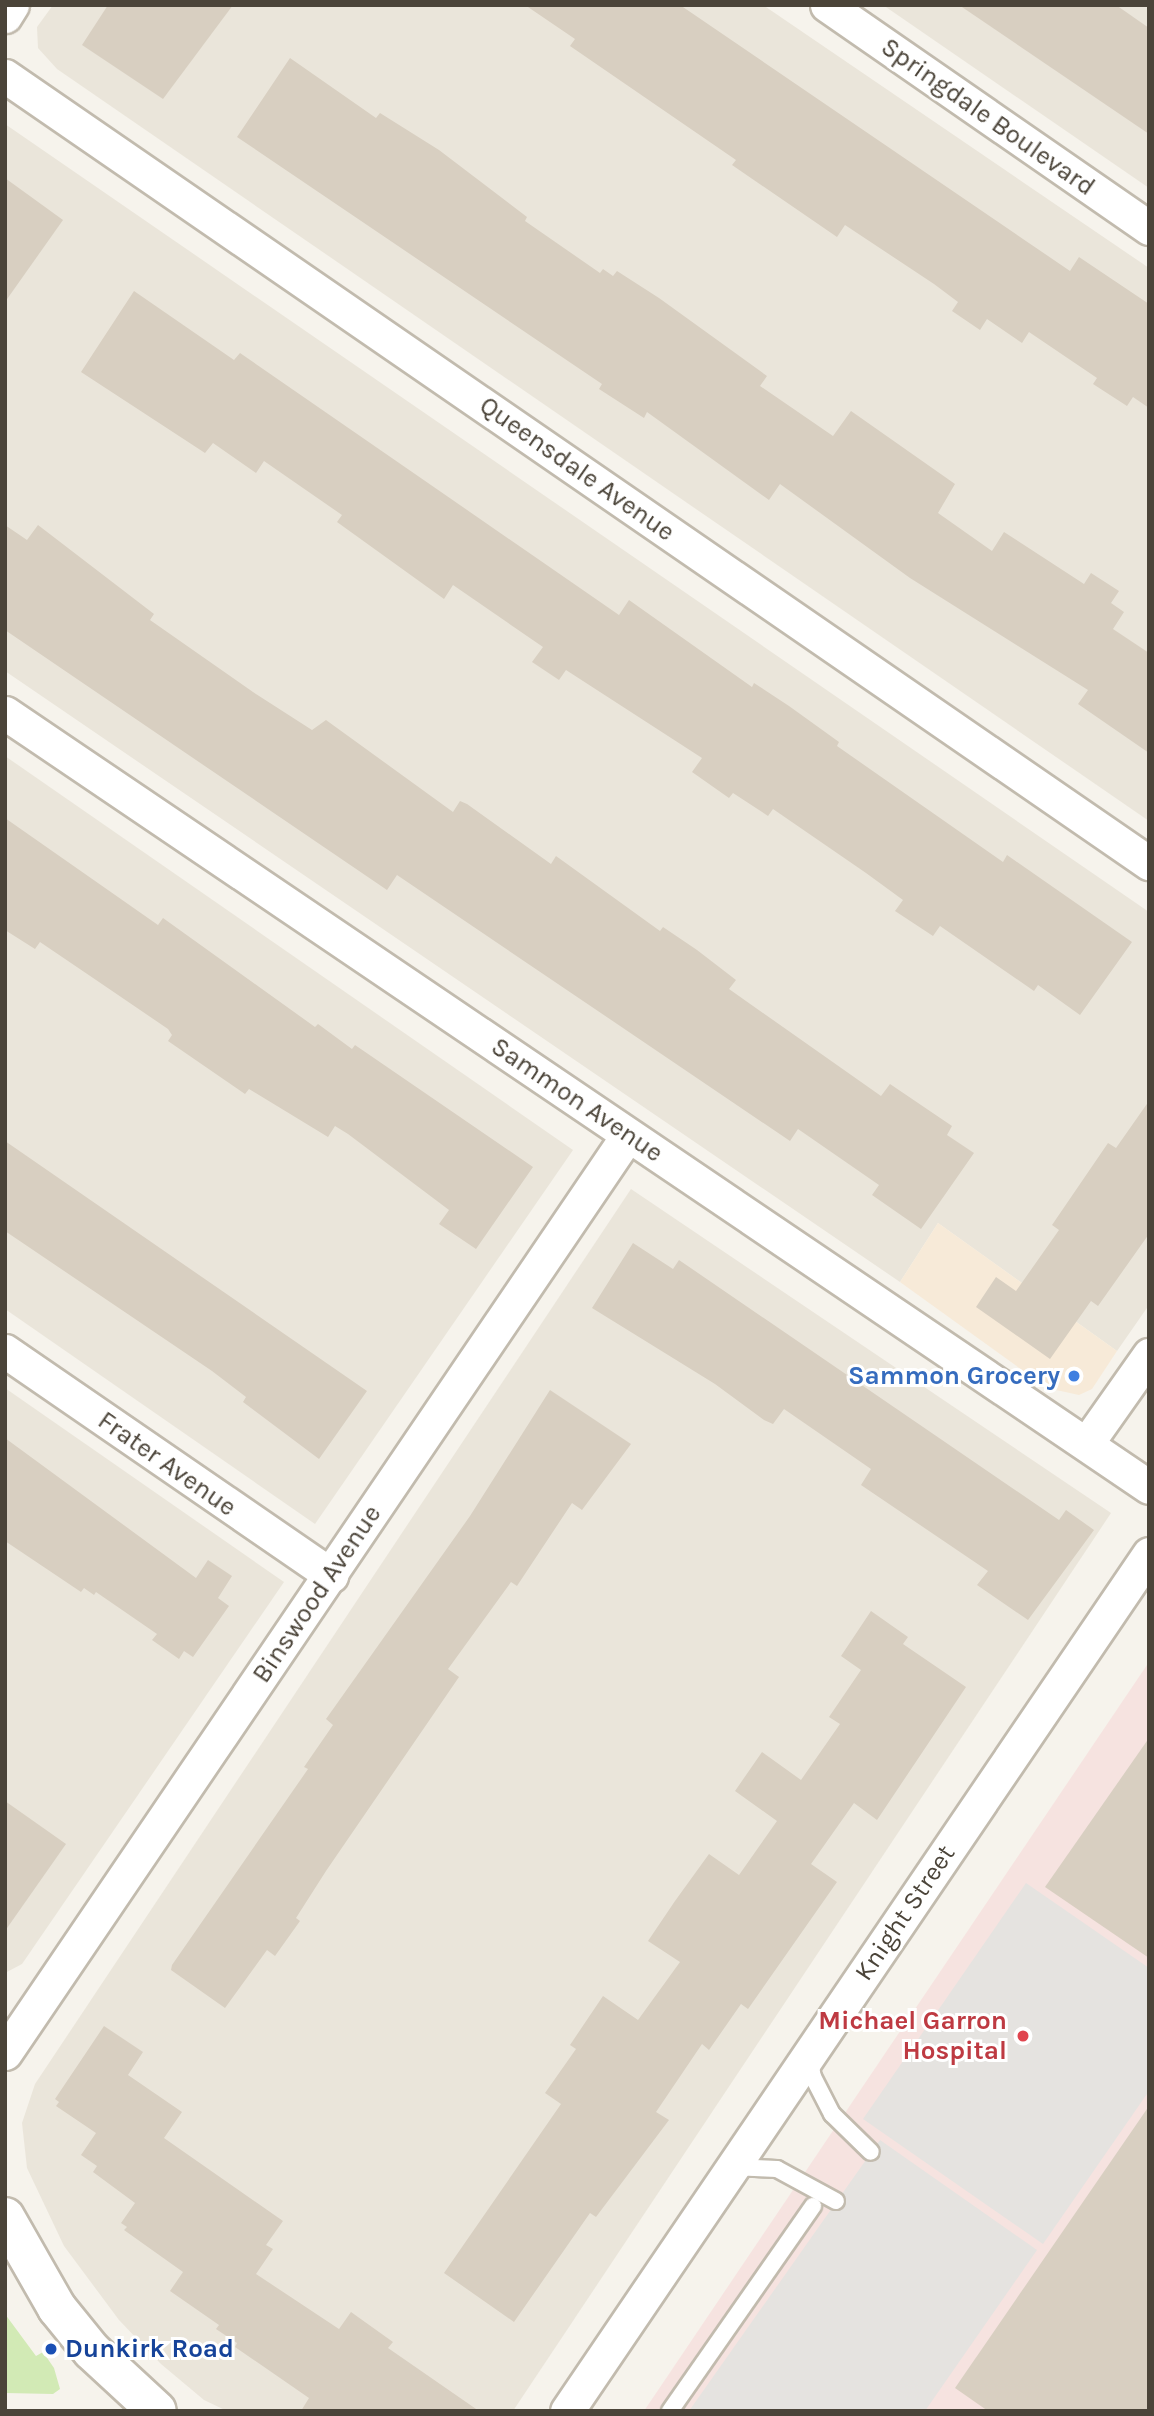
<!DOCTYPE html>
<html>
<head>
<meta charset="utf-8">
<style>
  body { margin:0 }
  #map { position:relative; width:1154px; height:2416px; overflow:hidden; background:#f6f3ec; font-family:Karla,sans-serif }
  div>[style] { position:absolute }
  .residential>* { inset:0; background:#eae5da }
  .commercial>* { inset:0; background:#f7ead8 }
  .medical>* { inset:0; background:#f6e3e0 }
  .green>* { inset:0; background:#d2eab5 }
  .parking>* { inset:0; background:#e5e3e0 }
  .building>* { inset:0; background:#d8cfc1 }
  .roads { filter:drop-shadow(2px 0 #c2bbae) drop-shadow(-2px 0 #c2bbae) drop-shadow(0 2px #c2bbae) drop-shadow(0 -2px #c2bbae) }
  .service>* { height:16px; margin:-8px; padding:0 8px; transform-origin:8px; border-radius:8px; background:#fff }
  .minor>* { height:33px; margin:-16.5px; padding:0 16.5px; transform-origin:16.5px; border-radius:16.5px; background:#fff }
  .tertiary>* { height:38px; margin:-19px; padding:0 19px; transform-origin:19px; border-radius:19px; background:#fff }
  .dots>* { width:19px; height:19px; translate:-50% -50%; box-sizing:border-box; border:4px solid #fff; border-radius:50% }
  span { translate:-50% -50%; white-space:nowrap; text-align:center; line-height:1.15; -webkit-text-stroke:6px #fff; paint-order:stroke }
  .street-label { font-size:26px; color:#4b4439 }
  .shop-label { font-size:26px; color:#366cbe; font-weight:700 }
  .right { translate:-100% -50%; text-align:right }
  .health-label { font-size:26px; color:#be3a42; font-weight:700 }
  .transit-label { font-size:26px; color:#164399; font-weight:700 }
  .left { translate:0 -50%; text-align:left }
  .frame { position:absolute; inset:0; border:7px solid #4b4439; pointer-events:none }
</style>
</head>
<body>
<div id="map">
  <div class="residential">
    <div style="clip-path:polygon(53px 5px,763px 5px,1149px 268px,1149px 821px,57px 69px,38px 48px,37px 27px)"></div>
    <div style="clip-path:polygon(883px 5px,1149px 5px,1149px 188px)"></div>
    <div style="clip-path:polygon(5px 124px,1149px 912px,1149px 1305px,1117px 1351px,938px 1223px,900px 1282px,5px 671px)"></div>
    <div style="clip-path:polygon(5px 756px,573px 1150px,315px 1524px,5px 1309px)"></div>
    <div style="clip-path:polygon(631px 1189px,1111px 1513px,513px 2411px,227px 2411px,204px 2400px,161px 2364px,119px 2320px,64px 2246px,27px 2168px,22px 2123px,35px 2084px)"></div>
    <div style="clip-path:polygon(5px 1388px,284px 1582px,22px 1964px,5px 1973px)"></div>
  </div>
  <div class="commercial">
    <div style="clip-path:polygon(938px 1223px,1117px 1351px,1092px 1389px,1079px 1395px,1047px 1388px,900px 1282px)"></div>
  </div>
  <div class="medical">
    <div style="clip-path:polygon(1149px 1662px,1149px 2411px,644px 2411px)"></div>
  </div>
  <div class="green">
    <div style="clip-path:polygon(5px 2314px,36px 2356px,43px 2352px,54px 2368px,60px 2389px,53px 2394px,5px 2393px)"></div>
  </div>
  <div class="parking">
    <div style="clip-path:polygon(1026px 1883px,1149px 1968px,1149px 2091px,1043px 2244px,863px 2119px)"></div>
    <div style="clip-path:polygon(880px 2140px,1037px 2250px,925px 2411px,689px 2411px)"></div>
  </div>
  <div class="building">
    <div style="clip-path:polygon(108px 5px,233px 5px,163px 99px,82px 45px)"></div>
    <div style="clip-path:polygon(525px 5px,680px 5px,1070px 271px,1079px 257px,1149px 304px,1149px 408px,1133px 397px,1127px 406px,1093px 384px,1097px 378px,1029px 332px,1022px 343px,987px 319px,980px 330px,952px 311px,958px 302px,934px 284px,845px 225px,837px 237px,732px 165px,736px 160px,570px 46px,575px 39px)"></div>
    <div style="clip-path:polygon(959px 5px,1116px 5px,1149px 28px,1149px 134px)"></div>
    <div style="clip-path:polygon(290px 58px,376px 118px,380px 113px,439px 150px,527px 217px,525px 221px,600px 273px,603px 269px,613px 276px,617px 271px,659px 298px,767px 376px,760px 386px,833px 436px,851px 411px,955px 484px,938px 513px,992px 551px,1004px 532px,1084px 584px,1091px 573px,1119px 591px,1111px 603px,1124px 612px,1113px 629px,1149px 653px,1149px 753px,1078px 704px,1088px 690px,910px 578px,780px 484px,769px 500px,647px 412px,644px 418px,599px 389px,602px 384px,237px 137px)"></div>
    <div style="clip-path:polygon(5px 178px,63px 220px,5px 302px)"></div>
    <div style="clip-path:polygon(134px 291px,234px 360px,240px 353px,619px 615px,629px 600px,752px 687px,754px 683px,789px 706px,839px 742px,837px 746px,1003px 862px,1007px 855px,1132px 942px,1080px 1015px,1038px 985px,1034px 991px,940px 926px,933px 936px,895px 911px,903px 900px,866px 873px,773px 809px,768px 816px,733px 793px,729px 798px,692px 772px,702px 758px,566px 670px,559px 680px,532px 662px,543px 647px,453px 585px,444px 599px,337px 522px,342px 515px,264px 461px,256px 473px,213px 443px,205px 453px,81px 372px)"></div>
    <div style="clip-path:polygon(5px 525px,27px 540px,38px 525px,154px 614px,150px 620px,253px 692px,312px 730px,326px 720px,453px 812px,460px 801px,467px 804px,551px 864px,556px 856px,660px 931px,663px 927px,697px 950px,736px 980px,729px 989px,881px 1096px,890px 1084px,952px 1126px,947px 1135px,974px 1153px,921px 1229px,872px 1195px,879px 1185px,798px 1129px,790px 1141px,397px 875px,387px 890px,5px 630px)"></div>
    <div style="clip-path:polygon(5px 818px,158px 925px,163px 918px,315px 1027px,318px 1024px,352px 1049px,355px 1045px,533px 1167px,476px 1249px,439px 1224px,449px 1210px,348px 1134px,335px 1126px,328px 1137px,249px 1089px,245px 1094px,168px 1041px,172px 1035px,168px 1029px,99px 982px,40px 942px,35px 949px,5px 930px)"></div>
    <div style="clip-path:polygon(1149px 1101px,1149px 1234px,1098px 1306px,1091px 1301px,1050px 1359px,976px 1307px,996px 1277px,1016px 1291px,1059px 1230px,1052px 1225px,1108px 1143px,1116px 1148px)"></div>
    <div style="clip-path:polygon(5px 1141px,367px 1391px,319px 1459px,243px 1402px,246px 1397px,212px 1371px,5px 1231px)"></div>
    <div style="clip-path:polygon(633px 1243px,673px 1269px,679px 1260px,1059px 1520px,1066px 1510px,1094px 1530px,1028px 1620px,977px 1585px,988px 1571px,861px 1485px,871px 1469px,784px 1409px,773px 1424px,764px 1420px,715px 1384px,592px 1308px)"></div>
    <div style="clip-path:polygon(550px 1390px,631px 1444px,582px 1510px,572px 1503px,517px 1586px,511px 1582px,448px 1669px,459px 1677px,326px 1871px,296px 1918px,300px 1921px,275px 1956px,267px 1950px,225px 2008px,171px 1970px,172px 1965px,308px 1769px,304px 1767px,333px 1725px,326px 1719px,470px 1516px)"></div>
    <div style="clip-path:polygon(5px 1438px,196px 1578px,208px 1560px,232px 1576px,218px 1598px,229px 1606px,193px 1657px,184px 1651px,179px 1659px,152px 1640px,157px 1634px,96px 1592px,94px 1595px,84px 1588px,81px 1592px,5px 1541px)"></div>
    <div style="clip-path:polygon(871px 1611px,908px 1637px,903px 1644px,966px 1687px,877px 1820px,854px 1803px,811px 1864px,837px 1882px,748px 2009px,741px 2004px,709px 2050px,702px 2044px,656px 2112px,669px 2120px,596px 2217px,590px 2213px,514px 2322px,444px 2273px,561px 2104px,545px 2093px,576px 2049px,570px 2045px,603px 1996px,638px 2020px,680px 1962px,648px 1941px,675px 1901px,709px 1854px,739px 1875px,777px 1821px,735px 1791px,762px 1752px,801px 1780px,840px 1724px,829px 1717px,861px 1670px,841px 1656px)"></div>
    <div style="clip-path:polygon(1149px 1738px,1149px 1958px,1045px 1887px)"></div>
    <div style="clip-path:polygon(5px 1801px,66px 1844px,5px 1931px)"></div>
    <div style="clip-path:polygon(104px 2026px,143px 2052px,128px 2075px,182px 2112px,164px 2138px,283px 2221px,266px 2245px,273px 2249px,256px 2274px,339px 2329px,351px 2312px,393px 2342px,388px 2348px,479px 2411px,301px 2411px,309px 2398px,235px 2347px,237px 2343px,216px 2329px,219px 2325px,170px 2291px,183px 2272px,124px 2230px,127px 2227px,121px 2223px,135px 2203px,93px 2172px,97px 2166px,81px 2155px,96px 2133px,56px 2106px,59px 2102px,55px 2099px)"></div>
    <div style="clip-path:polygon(1149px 2106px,1149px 2411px,988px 2411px,955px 2388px)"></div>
  </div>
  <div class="roads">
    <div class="service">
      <div style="left:809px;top:2057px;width:20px;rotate:79deg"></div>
      <div style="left:813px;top:2077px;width:42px;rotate:62.8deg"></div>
      <div style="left:832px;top:2114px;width:54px;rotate:44.3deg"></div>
      <div style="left:732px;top:2167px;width:45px;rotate:2.5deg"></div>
      <div style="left:777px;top:2169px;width:67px;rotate:28.5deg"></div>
      <div style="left:670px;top:2411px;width:250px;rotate:-55.1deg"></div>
    </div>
    <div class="minor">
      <div style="left:827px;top:5px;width:392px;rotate:34.7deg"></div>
      <div style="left:5px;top:16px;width:13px;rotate:-58deg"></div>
      <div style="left:5px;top:76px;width:1389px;rotate:34.53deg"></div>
      <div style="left:5px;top:713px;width:1381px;rotate:34.08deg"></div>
      <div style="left:5px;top:1351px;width:396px;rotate:34.5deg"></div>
      <div style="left:1087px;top:1443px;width:108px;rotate:-54.8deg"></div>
      <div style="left:5px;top:2053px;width:1109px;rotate:-55.84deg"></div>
      <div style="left:567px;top:2411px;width:1036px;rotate:-55.82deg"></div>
    </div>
    <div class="tertiary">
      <div style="left:5px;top:2217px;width:105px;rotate:60.3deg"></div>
      <div style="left:57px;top:2308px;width:55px;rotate:50.9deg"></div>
      <div style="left:92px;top:2351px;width:88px;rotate:42.7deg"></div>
    </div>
  </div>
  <div class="dots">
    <div style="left:1074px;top:1376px;background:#3f7fe0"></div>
    <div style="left:1023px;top:2036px;background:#e0444e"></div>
    <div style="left:51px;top:2349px;background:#1a4fb4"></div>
  </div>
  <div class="street-label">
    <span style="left:988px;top:117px;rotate:35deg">Springdale Boulevard</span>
    <span style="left:577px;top:469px;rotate:35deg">Queensdale Avenue</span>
    <span style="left:577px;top:1100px;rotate:34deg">Sammon Avenue</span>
    <span style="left:167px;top:1464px;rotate:35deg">Frater Avenue</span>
    <span style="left:317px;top:1594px;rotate:-56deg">Binswood Avenue</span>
    <span style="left:905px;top:1913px;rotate:-56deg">Knight Street</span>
  </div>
  <div class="shop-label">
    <span class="right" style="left:1060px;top:1376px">Sammon Grocery</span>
  </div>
  <div class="health-label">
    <span class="right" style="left:1007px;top:2036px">Michael Garron<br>Hospital</span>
  </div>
  <div class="transit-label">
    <span class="left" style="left:65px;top:2349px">Dunkirk Road</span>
  </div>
  <div class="frame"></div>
</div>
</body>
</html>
